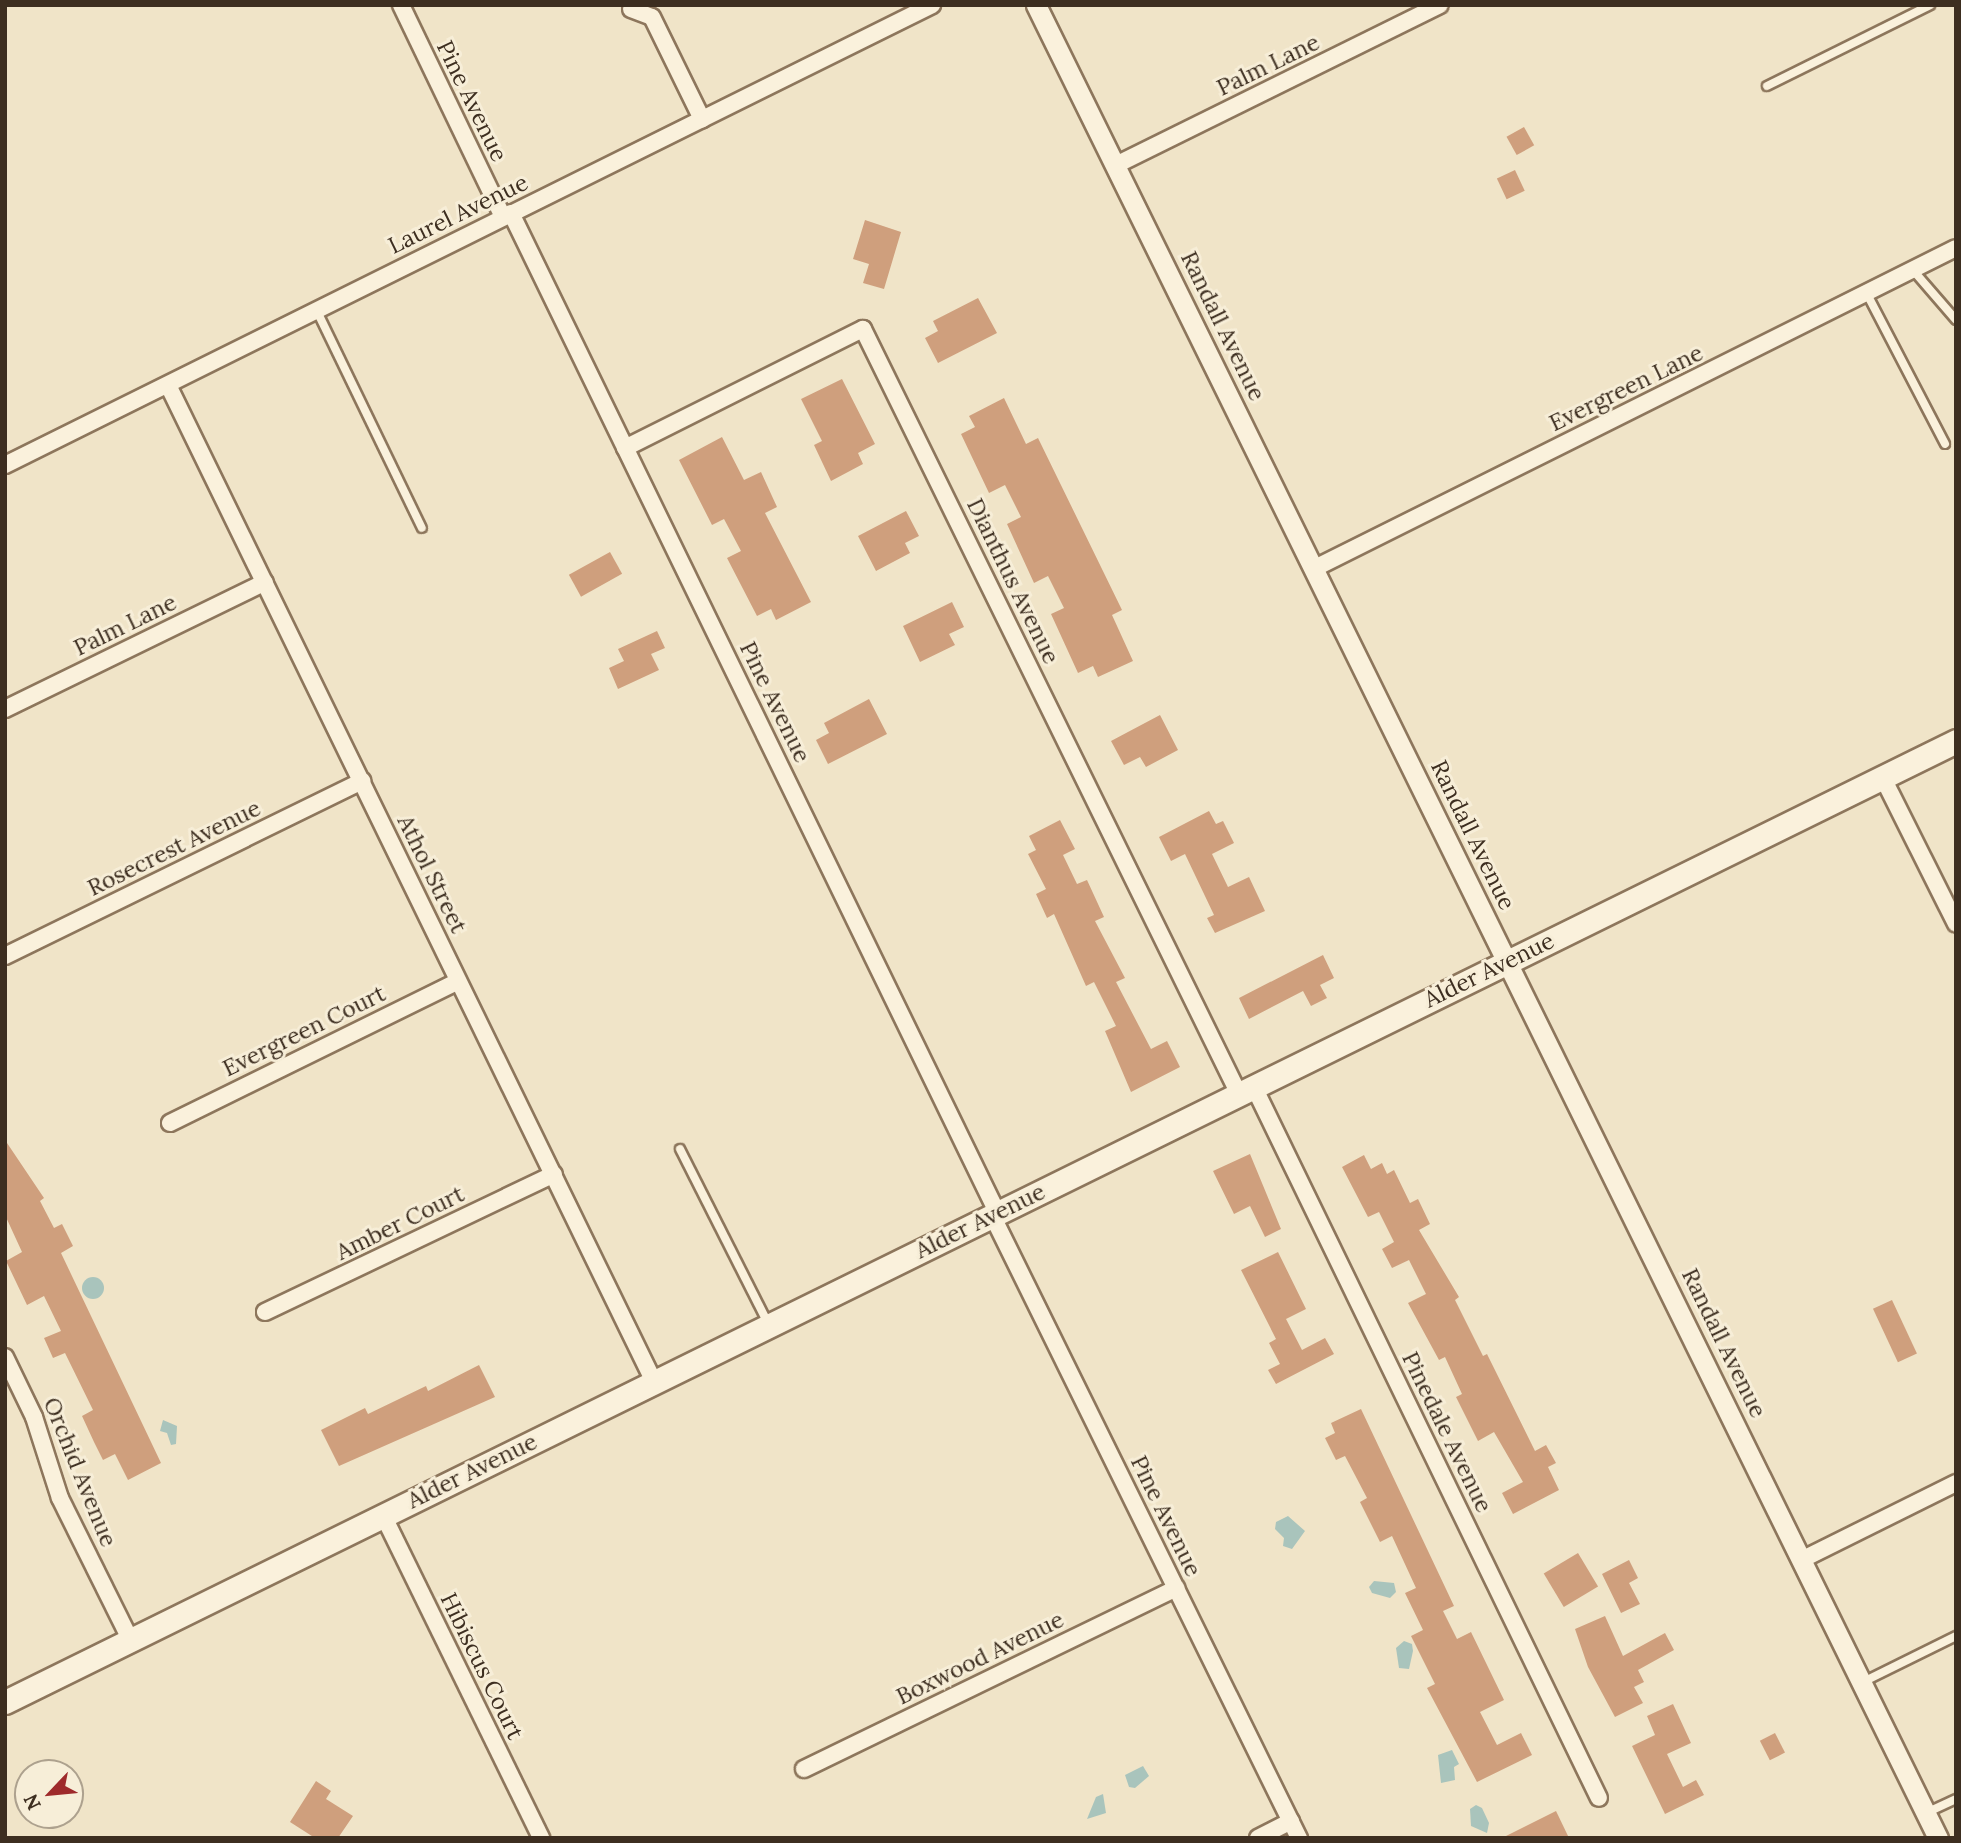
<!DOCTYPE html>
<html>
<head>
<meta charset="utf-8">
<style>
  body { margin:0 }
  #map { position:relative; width:1961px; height:1843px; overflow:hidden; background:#f0e4c8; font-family:Lora,serif }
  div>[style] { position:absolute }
  .water>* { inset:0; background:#a9c4bc }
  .round { border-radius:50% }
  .building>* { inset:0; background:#cf9f7d; transform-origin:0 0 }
  .roads { filter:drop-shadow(2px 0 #8d765c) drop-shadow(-2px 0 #8d765c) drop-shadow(0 2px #8d765c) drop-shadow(0 -2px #8d765c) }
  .service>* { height:8px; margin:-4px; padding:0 4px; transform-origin:4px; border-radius:4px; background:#faf1dc }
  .minor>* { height:16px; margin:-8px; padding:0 8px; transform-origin:8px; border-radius:8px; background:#faf1dc }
  .tertiary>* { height:19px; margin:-9.5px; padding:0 9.5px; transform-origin:9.5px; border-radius:9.5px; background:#faf1dc }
  .secondary>* { height:23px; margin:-11.5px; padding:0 11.5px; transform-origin:11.5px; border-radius:11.5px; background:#faf1dc }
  span { translate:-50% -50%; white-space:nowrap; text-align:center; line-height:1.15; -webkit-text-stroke:6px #f7eed8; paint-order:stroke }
  .street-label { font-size:23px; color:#3d2e20 }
  .frame { position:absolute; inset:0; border:7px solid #3d2e20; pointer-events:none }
  .north { position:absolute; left:14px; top:1759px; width:70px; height:70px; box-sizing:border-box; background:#f7eed8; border:2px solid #ada18e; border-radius:50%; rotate:244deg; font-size:19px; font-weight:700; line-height:28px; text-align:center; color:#3d2e20 }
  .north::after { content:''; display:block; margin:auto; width:24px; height:32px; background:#9e2a2b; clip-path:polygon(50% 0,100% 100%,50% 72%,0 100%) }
</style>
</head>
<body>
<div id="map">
  <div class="water">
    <div class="round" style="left:82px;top:1277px;width:22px;height:22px"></div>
    <div style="clip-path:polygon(163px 1420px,177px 1426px,176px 1444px,171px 1445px,167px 1433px,160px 1431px)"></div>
    <div style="clip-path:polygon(1288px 1516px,1305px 1531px,1292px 1549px,1283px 1546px,1284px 1538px,1275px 1529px,1276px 1522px)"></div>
    <div style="clip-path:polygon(1374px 1581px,1394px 1583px,1396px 1592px,1390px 1598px,1372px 1593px,1369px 1587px)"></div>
    <div style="clip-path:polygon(1404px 1641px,1412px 1644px,1413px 1651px,1409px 1669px,1399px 1668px,1396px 1648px)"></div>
    <div style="clip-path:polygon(1452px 1750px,1459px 1764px,1454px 1767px,1455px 1780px,1441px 1783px,1438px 1755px)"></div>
    <div style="clip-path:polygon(1143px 1766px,1149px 1776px,1135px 1788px,1129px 1787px,1125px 1775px)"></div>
    <div style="clip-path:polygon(1103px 1794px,1106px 1813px,1087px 1819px,1096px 1797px)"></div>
    <div style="clip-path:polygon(1476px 1805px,1482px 1808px,1489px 1823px,1487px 1833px,1471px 1826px,1470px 1809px)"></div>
  </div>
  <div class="building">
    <div style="left:1524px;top:127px;width:21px;height:20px;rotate:61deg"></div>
    <div style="left:1515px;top:170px;width:23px;height:20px;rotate:65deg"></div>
    <div style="clip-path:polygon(865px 220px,901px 232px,884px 289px,863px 283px,869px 264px,853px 259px)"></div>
    <div style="clip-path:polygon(978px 298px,997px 333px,938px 363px,925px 338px,938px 331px,933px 321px)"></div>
    <div style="clip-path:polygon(842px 379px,875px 444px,858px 453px,863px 464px,831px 481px,814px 445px,822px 441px,801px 399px)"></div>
    <div style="clip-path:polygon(1004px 398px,1026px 444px,1038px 438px,1122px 610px,1112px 615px,1133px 661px,1098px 677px,1093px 666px,1078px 673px,1051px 614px,1064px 608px,1048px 576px,1034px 583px,1007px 524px,1021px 517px,1005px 485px,989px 493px,961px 434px,975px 427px,969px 416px)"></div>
    <div style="clip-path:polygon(722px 437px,744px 480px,761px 472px,777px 507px,765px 513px,811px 602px,776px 620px,771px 609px,757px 616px,727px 558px,741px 551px,724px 519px,712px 525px,679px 460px)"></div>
    <div style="clip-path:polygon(906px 511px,919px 536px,905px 543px,910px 553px,876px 571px,858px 536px)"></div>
    <div style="left:610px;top:552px;width:25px;height:47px;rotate:61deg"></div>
    <div style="clip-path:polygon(952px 602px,964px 627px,949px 634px,955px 645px,920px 662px,903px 626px)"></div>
    <div style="clip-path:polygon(657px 631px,665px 648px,651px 654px,659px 670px,618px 689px,609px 668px,624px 661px,618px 649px)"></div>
    <div style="clip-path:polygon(869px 699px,887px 734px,828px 764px,816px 740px,829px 733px,824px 723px)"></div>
    <div style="clip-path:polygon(1160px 715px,1178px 750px,1146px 767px,1140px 757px,1124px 765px,1111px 741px)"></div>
    <div style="clip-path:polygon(1209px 811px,1216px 824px,1223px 821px,1234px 843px,1212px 854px,1228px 887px,1249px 877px,1265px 911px,1215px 933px,1207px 918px,1214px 915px,1185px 854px,1171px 861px,1159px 837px)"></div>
    <div style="clip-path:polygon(1060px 820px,1075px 849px,1063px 855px,1077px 884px,1087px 880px,1104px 917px,1095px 921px,1125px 978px,1116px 982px,1151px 1049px,1167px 1041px,1180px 1067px,1131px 1092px,1105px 1031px,1116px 1026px,1094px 982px,1086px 986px,1054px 914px,1047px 918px,1036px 894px,1046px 889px,1028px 854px,1036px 850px,1029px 836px)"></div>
    <div style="clip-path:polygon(1323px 955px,1334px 978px,1320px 985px,1327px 998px,1311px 1006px,1303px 991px,1249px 1019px,1239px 998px)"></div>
    <div style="clip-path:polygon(5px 1140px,44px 1198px,40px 1201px,54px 1228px,62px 1224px,73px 1246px,61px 1253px,161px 1463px,128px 1480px,115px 1454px,103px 1460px,94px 1442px,82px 1416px,93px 1410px,65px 1353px,53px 1358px,44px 1338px,61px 1331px,44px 1296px,27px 1305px,6px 1261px,22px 1252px,5px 1215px)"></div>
    <div style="clip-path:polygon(1250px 1154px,1281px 1229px,1265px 1237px,1250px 1206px,1234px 1214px,1213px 1171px)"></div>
    <div style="clip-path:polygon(1364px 1155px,1371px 1169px,1382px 1163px,1387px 1174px,1394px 1170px,1410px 1203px,1418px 1199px,1430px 1224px,1419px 1230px,1459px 1297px,1455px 1300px,1483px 1356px,1487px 1354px,1535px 1451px,1546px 1445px,1556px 1463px,1548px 1467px,1559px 1490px,1513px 1514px,1502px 1493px,1523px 1482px,1494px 1432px,1478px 1441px,1456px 1397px,1462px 1394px,1445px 1357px,1439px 1360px,1408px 1303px,1426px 1294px,1409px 1260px,1392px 1268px,1382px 1249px,1394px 1242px,1379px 1212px,1368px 1217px,1342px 1167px)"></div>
    <div style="clip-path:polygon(1278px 1252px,1306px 1309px,1286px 1319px,1302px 1350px,1325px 1338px,1334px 1354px,1276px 1384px,1268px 1370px,1280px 1364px,1269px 1343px,1276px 1339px,1241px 1270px)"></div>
    <div style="left:1892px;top:1300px;width:59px;height:21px;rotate:65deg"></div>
    <div style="clip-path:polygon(479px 1365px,495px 1397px,339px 1466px,321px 1430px,365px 1408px,368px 1414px,426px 1386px,428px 1391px)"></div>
    <div style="clip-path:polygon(1361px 1409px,1454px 1606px,1443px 1611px,1457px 1639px,1471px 1632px,1504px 1700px,1480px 1712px,1497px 1745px,1521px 1733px,1532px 1755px,1477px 1782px,1427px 1688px,1435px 1684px,1411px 1636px,1423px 1630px,1405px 1593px,1416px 1588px,1392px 1536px,1380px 1542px,1360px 1502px,1367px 1498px,1345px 1456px,1336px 1460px,1325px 1438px,1335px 1433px,1331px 1423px)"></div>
    <div style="left:1578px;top:1553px;width:39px;height:40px;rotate:59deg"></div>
    <div style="clip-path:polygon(1629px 1560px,1638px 1578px,1629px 1583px,1640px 1604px,1621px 1613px,1602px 1574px)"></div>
    <div style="clip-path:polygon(1605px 1616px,1623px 1656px,1665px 1633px,1674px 1650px,1638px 1670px,1644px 1682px,1634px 1687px,1643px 1703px,1615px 1717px,1588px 1667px,1575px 1629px)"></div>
    <div style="clip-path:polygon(1673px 1704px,1691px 1743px,1667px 1754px,1683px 1787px,1696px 1780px,1704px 1795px,1665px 1814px,1632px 1746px,1655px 1735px,1647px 1716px)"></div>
    <div style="left:1775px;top:1733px;width:22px;height:17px;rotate:63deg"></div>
    <div style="clip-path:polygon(316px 1781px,331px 1791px,326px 1799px,353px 1816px,338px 1838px,315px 1838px,290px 1822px)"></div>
    <div style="clip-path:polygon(1556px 1811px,1569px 1838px,1502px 1838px)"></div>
  </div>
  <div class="roads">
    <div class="service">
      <div style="left:1767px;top:86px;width:182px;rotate:-26.4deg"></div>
      <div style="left:1912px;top:269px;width:67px;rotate:49.2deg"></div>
      <div style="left:1867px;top:294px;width:169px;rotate:62.5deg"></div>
      <div style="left:316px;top:309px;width:243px;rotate:64.2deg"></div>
      <div style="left:680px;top:1149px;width:195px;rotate:63.2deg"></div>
      <div style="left:1863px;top:1682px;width:104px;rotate:-26.3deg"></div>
      <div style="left:1926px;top:1813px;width:33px;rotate:-25deg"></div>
    </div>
    <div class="minor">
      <div style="left:401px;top:5px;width:235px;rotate:64.3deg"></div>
      <div style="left:631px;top:9px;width:22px;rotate:21deg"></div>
      <div style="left:652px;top:17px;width:114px;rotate:63.9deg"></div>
      <div style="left:1116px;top:165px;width:361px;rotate:-26.3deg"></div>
      <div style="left:511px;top:213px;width:1111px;rotate:64.06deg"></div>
      <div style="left:168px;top:385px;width:1109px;rotate:64.01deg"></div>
      <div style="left:625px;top:448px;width:266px;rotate:-26.6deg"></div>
      <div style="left:863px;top:329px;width:852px;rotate:63.83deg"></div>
      <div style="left:5px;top:465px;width:1035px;rotate:-26.39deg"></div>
      <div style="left:1315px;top:568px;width:716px;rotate:-26.53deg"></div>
      <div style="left:5px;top:709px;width:289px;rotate:-26deg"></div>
      <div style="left:1882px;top:776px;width:165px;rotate:63.4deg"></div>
      <div style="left:5px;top:956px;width:398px;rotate:-26.1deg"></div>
      <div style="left:1254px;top:1087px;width:790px;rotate:64.12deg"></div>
      <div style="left:170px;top:1123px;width:321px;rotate:-26.2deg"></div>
      <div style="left:992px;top:1215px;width:695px;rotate:63.77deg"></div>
      <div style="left:265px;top:1312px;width:320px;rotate:-25.5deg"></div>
      <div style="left:5px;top:1357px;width:67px;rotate:64.2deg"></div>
      <div style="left:34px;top:1417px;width:85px;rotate:72.2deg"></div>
      <div style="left:60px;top:1498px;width:160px;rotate:63.6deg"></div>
      <div style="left:383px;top:1515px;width:360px;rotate:63.9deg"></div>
      <div style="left:1803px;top:1559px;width:171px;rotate:-26.4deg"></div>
      <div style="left:804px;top:1769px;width:414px;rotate:-25.9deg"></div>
      <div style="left:1258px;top:1838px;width:37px;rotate:-27deg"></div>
    </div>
    <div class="tertiary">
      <div style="left:1036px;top:5px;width:2043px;rotate:63.8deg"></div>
    </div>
    <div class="secondary">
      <div style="left:5px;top:1702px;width:2175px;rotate:-26.22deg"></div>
    </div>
  </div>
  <div class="street-label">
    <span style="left:1268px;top:65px;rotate:-26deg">Palm Lane</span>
    <span style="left:472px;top:101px;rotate:64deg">Pine Avenue</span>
    <span style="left:458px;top:214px;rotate:-26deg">Laurel Avenue</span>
    <span style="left:1223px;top:326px;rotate:64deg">Randall Avenue</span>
    <span style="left:1626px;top:388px;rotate:-26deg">Evergreen Lane</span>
    <span style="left:1013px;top:581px;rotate:64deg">Dianthus Avenue</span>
    <span style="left:125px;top:625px;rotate:-26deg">Palm Lane</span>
    <span style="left:775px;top:702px;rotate:64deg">Pine Avenue</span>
    <span style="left:1473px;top:835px;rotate:64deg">Randall Avenue</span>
    <span style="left:174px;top:848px;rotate:-26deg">Rosecrest Avenue</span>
    <span style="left:432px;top:874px;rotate:64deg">Athol Street</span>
    <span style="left:1489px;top:970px;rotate:-26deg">Alder Avenue</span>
    <span style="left:304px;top:1031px;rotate:-26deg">Evergreen Court</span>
    <span style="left:980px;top:1221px;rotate:-26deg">Alder Avenue</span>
    <span style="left:400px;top:1223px;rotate:-26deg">Amber Court</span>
    <span style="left:1724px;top:1343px;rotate:64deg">Randall Avenue</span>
    <span style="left:1447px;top:1432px;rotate:64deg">Pinedale Avenue</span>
    <span style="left:472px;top:1471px;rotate:-26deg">Alder Avenue</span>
    <span style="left:80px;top:1472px;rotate:68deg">Orchid Avenue</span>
    <span style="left:1166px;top:1516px;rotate:64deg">Pine Avenue</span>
    <span style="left:980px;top:1658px;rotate:-26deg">Boxwood Avenue</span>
    <span style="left:482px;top:1666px;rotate:64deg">Hibiscus Court</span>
  </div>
  <div class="frame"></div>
  <div class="north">N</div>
</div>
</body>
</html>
